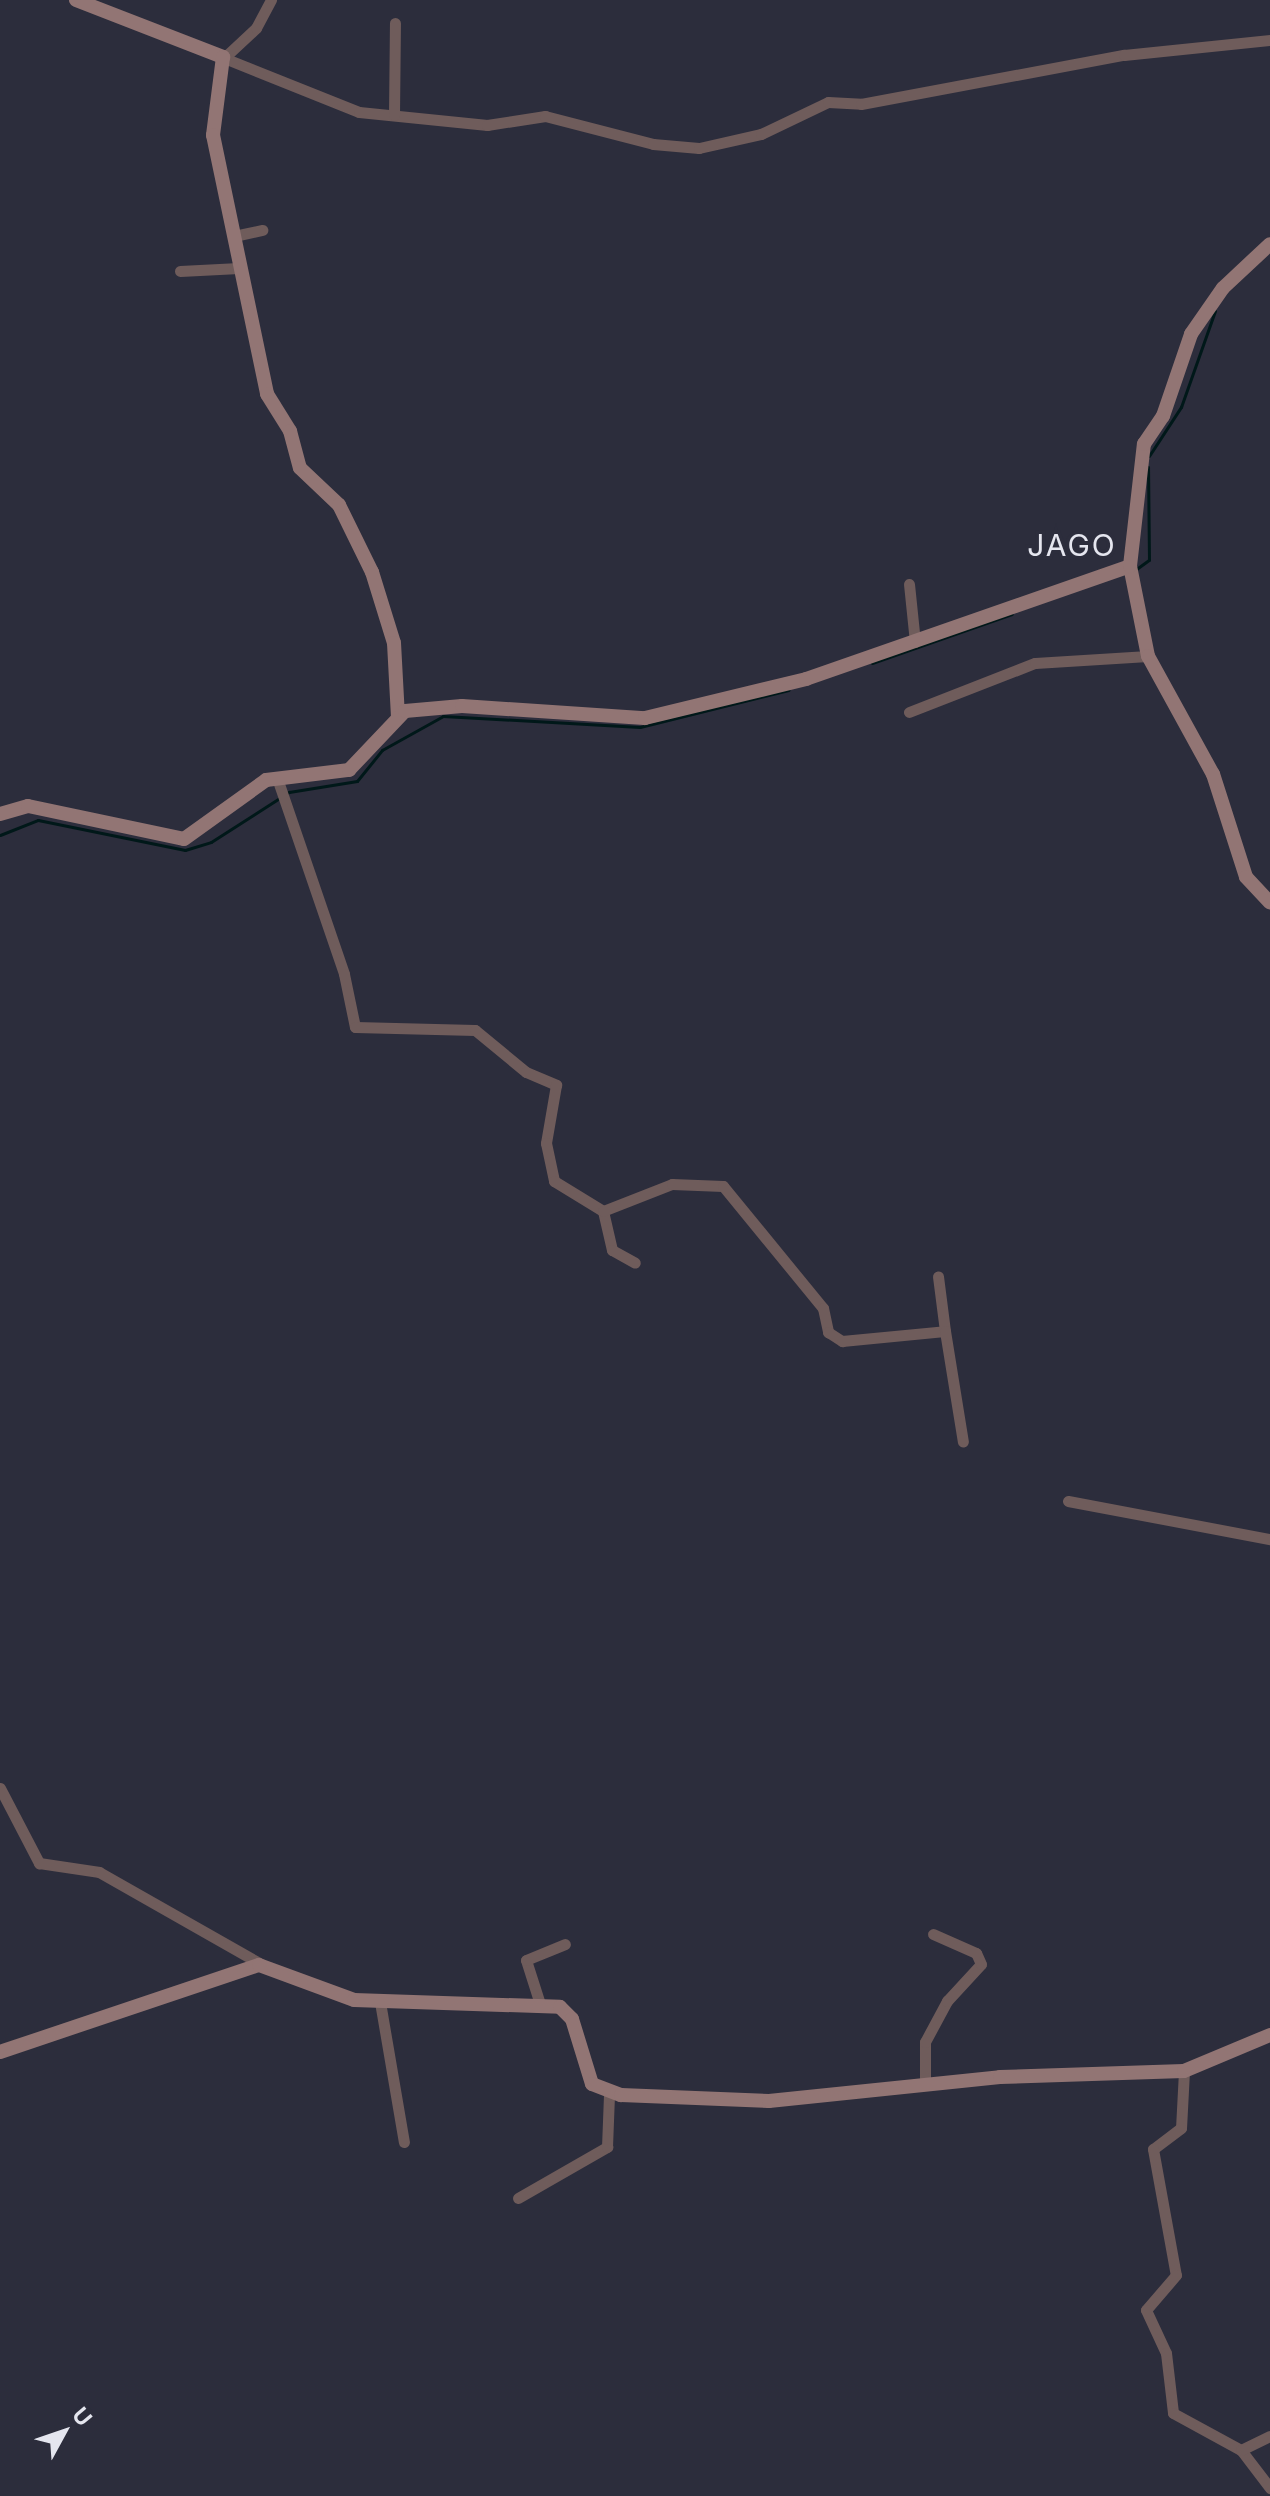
<!DOCTYPE html>
<html>
<head>
<meta charset="utf-8">
<style>
  body { margin:0 }
  #map { position:relative; width:1270px; height:2496px; overflow:hidden; background:#2c2d3c; font-family:Inter,sans-serif }
  div>[style] { position:absolute }
  .stream>* { height:3px; margin:-1.5px; padding:0 1.5px; transform-origin:1.5px; border-radius:1.5px; background:#001819 }
  .street>* { height:11px; margin:-5.5px; padding:0 5.5px; transform-origin:5.5px; border-radius:5.5px; background:#6f5c5b }
  .secondary>* { height:14px; margin:-7px; padding:0 7px; transform-origin:7px; border-radius:7px; background:#927574 }
  span { translate:-50% -50%; white-space:nowrap; text-align:center; line-height:1.15; -webkit-text-stroke:7px #2c2d3c; paint-order:stroke }
  .quarter-label { font-size:30px; color:#e5e6ef; letter-spacing:2px }
  .north { position:absolute; left:24px; top:2392px; width:80px; height:80px; -webkit-text-stroke:6px #2c2d3c; paint-order:stroke; rotate:50deg; font-size:22px; font-weight:700; line-height:32px; text-align:center; color:#e5e6ef }
  .north::after { content:''; display:block; margin:auto; width:28px; height:36px; background:#e5e6ef; clip-path:polygon(50% 0,100% 100%,50% 72%,0 100%) }
</style>
</head>
<body>
<div id="map">
  <div class="stream">
    <div style="left:1149px;top:456px;width:59px;rotate:-56.9deg"></div>
    <div style="left:1181px;top:407px;width:102px;rotate:-70.5deg"></div>
    <div style="left:1135px;top:570px;width:17px;rotate:-36deg"></div>
    <div style="left:1149px;top:560px;width:93px;rotate:-90.6deg"></div>
    <div style="left:872px;top:663px;width:148px;rotate:-19.3deg"></div>
    <div style="left:0;top:835px;width:41px;rotate:-21.5deg"></div>
    <div style="left:38px;top:820px;width:150px;rotate:11.5deg"></div>
    <div style="left:185px;top:850px;width:27px;rotate:-17deg"></div>
    <div style="left:211px;top:842px;width:93px;rotate:-32.7deg"></div>
    <div style="left:289px;top:792px;width:69px;rotate:-9.2deg"></div>
    <div style="left:357px;top:781px;width:40px;rotate:-51deg"></div>
    <div style="left:382px;top:750px;width:70px;rotate:-29.1deg"></div>
    <div style="left:443px;top:716px;width:197px;rotate:3.2deg"></div>
    <div style="left:640px;top:727px;width:153px;rotate:-14deg"></div>
  </div>
  <div class="street">
    <div style="left:226px;top:56px;width:41px;rotate:-43deg"></div>
    <div style="left:256px;top:28px;width:32px;rotate:-62deg"></div>
    <div style="left:224px;top:58px;width:145px;rotate:21.8deg"></div>
    <div style="left:359px;top:112px;width:129px;rotate:5.8deg"></div>
    <div style="left:487px;top:125px;width:59px;rotate:-8.8deg"></div>
    <div style="left:545px;top:116px;width:112px;rotate:14.5deg"></div>
    <div style="left:653px;top:144px;width:46px;rotate:5deg"></div>
    <div style="left:699px;top:148px;width:64px;rotate:-12.7deg"></div>
    <div style="left:761px;top:134px;width:74px;rotate:-25.5deg"></div>
    <div style="left:828px;top:102px;width:33px;rotate:3deg"></div>
    <div style="left:861px;top:104px;width:268px;rotate:-10.6deg"></div>
    <div style="left:1124px;top:55px;width:147px;rotate:-5.9deg"></div>
    <div style="left:394px;top:115px;width:92px;rotate:-89.4deg"></div>
    <div style="left:234px;top:236px;width:29px;rotate:-12deg"></div>
    <div style="left:180px;top:271px;width:59px;rotate:-2.9deg"></div>
    <div style="left:909px;top:584px;width:58px;rotate:84.1deg"></div>
    <div style="left:909px;top:712px;width:135px;rotate:-21.3deg"></div>
    <div style="left:1035px;top:663px;width:113px;rotate:-3.5deg"></div>
    <div style="left:277px;top:778px;width:207px;rotate:71.1deg"></div>
    <div style="left:344px;top:974px;width:54px;rotate:78.3deg"></div>
    <div style="left:355px;top:1027px;width:120px;rotate:1.4deg"></div>
    <div style="left:475px;top:1030px;width:66px;rotate:39.5deg"></div>
    <div style="left:526px;top:1072px;width:33px;rotate:23deg"></div>
    <div style="left:556px;top:1085px;width:59px;rotate:99.8deg"></div>
    <div style="left:546px;top:1143px;width:39px;rotate:78deg"></div>
    <div style="left:554px;top:1181px;width:57px;rotate:31.5deg"></div>
    <div style="left:603px;top:1211px;width:40px;rotate:77deg"></div>
    <div style="left:612px;top:1250px;width:26px;rotate:29deg"></div>
    <div style="left:603px;top:1211px;width:74px;rotate:-21.4deg"></div>
    <div style="left:672px;top:1184px;width:51px;rotate:2.2deg"></div>
    <div style="left:723px;top:1186px;width:158px;rotate:50.7deg"></div>
    <div style="left:823px;top:1308px;width:25px;rotate:78deg"></div>
    <div style="left:828px;top:1332px;width:17px;rotate:33deg"></div>
    <div style="left:842px;top:1341px;width:103px;rotate:-5.5deg"></div>
    <div style="left:945px;top:1331px;width:55px;rotate:-97.3deg"></div>
    <div style="left:945px;top:1331px;width:112px;rotate:80.8deg"></div>
    <div style="left:1068px;top:1501px;width:206px;rotate:10.7deg"></div>
    <div style="left:0;top:1788px;width:85px;rotate:62.5deg"></div>
    <div style="left:39px;top:1863px;width:61px;rotate:8.5deg"></div>
    <div style="left:99px;top:1872px;width:189px;rotate:29.6deg"></div>
    <div style="left:380px;top:2002px;width:142px;rotate:80.3deg"></div>
    <div style="left:540px;top:2004px;width:46px;rotate:-107.7deg"></div>
    <div style="left:526px;top:1960px;width:42px;rotate:-22.3deg"></div>
    <div style="left:1184px;top:2071px;width:57px;rotate:93deg"></div>
    <div style="left:1181px;top:2128px;width:35px;rotate:143deg"></div>
    <div style="left:1153px;top:2149px;width:128px;rotate:79.7deg"></div>
    <div style="left:1176px;top:2275px;width:46px;rotate:130.6deg"></div>
    <div style="left:1146px;top:2310px;width:47px;rotate:65.1deg"></div>
    <div style="left:1166px;top:2353px;width:60px;rotate:83.3deg"></div>
    <div style="left:1173px;top:2413px;width:77px;rotate:28.6deg"></div>
    <div style="left:1241px;top:2450px;width:48px;rotate:52.7deg"></div>
    <div style="left:925px;top:2083px;width:41px;rotate:-90deg"></div>
    <div style="left:925px;top:2042px;width:47px;rotate:-61.8deg"></div>
    <div style="left:947px;top:2001px;width:50px;rotate:-47.4deg"></div>
    <div style="left:981px;top:1964px;width:12px;rotate:-114deg"></div>
    <div style="left:976px;top:1953px;width:47px;rotate:-156.2deg"></div>
    <div style="left:518px;top:2198px;width:103px;rotate:-29.8deg"></div>
    <div style="left:607px;top:2147px;width:53px;rotate:-87.8deg"></div>
    <div style="left:1241px;top:2450px;width:32px;rotate:-26deg"></div>
  </div>
  <div class="secondary">
    <div style="left:76px;top:0;width:158px;rotate:21.2deg"></div>
    <div style="left:223px;top:57px;width:79px;rotate:97.3deg"></div>
    <div style="left:213px;top:135px;width:265px;rotate:78.2deg"></div>
    <div style="left:267px;top:394px;width:44px;rotate:58.1deg"></div>
    <div style="left:290px;top:431px;width:38px;rotate:75deg"></div>
    <div style="left:300px;top:468px;width:54px;rotate:43.5deg"></div>
    <div style="left:339px;top:505px;width:75px;rotate:63.8deg"></div>
    <div style="left:372px;top:572px;width:74px;rotate:72.8deg"></div>
    <div style="left:394px;top:643px;width:73px;rotate:86.9deg"></div>
    <div style="left:1130px;top:566px;width:92px;rotate:78.7deg"></div>
    <div style="left:1148px;top:656px;width:135px;rotate:61.2deg"></div>
    <div style="left:1213px;top:774px;width:108px;rotate:72.2deg"></div>
    <div style="left:1246px;top:877px;width:35px;rotate:47deg"></div>
    <div style="left:0;top:814px;width:29px;rotate:-16deg"></div>
    <div style="left:28px;top:806px;width:159px;rotate:11.9deg"></div>
    <div style="left:184px;top:839px;width:101px;rotate:-35.7deg"></div>
    <div style="left:266px;top:780px;width:84px;rotate:-6.9deg"></div>
    <div style="left:349px;top:770px;width:81px;rotate:-46.5deg"></div>
    <div style="left:405px;top:711px;width:57px;rotate:-5deg"></div>
    <div style="left:462px;top:706px;width:183px;rotate:3.8deg"></div>
    <div style="left:645px;top:718px;width:166px;rotate:-13.6deg"></div>
    <div style="left:806px;top:679px;width:343px;rotate:-19.2deg"></div>
    <div style="left:1130px;top:566px;width:123px;rotate:-83.5deg"></div>
    <div style="left:1144px;top:444px;width:34px;rotate:-56deg"></div>
    <div style="left:1163px;top:416px;width:87px;rotate:-71.1deg"></div>
    <div style="left:1191px;top:334px;width:56px;rotate:-55.2deg"></div>
    <div style="left:1223px;top:288px;width:64px;rotate:-43.1deg"></div>
    <div style="left:0;top:2052px;width:273px;rotate:-18.6deg"></div>
    <div style="left:259px;top:1965px;width:101px;rotate:20.2deg"></div>
    <div style="left:354px;top:2000px;width:206px;rotate:1.9deg"></div>
    <div style="left:560px;top:2007px;width:17px;rotate:45deg"></div>
    <div style="left:572px;top:2019px;width:68px;rotate:72.9deg"></div>
    <div style="left:592px;top:2084px;width:31px;rotate:21deg"></div>
    <div style="left:621px;top:2095px;width:148px;rotate:2.3deg"></div>
    <div style="left:769px;top:2101px;width:232px;rotate:-5.9deg"></div>
    <div style="left:1000px;top:2077px;width:184px;rotate:-1.9deg"></div>
    <div style="left:1184px;top:2071px;width:93px;rotate:-22.7deg"></div>
  </div>
  <div class="quarter-label">
    <span style="left:1072px;top:545px">JAGO</span>
  </div>
  <div class="north">U</div>
</div>
</body>
</html>
